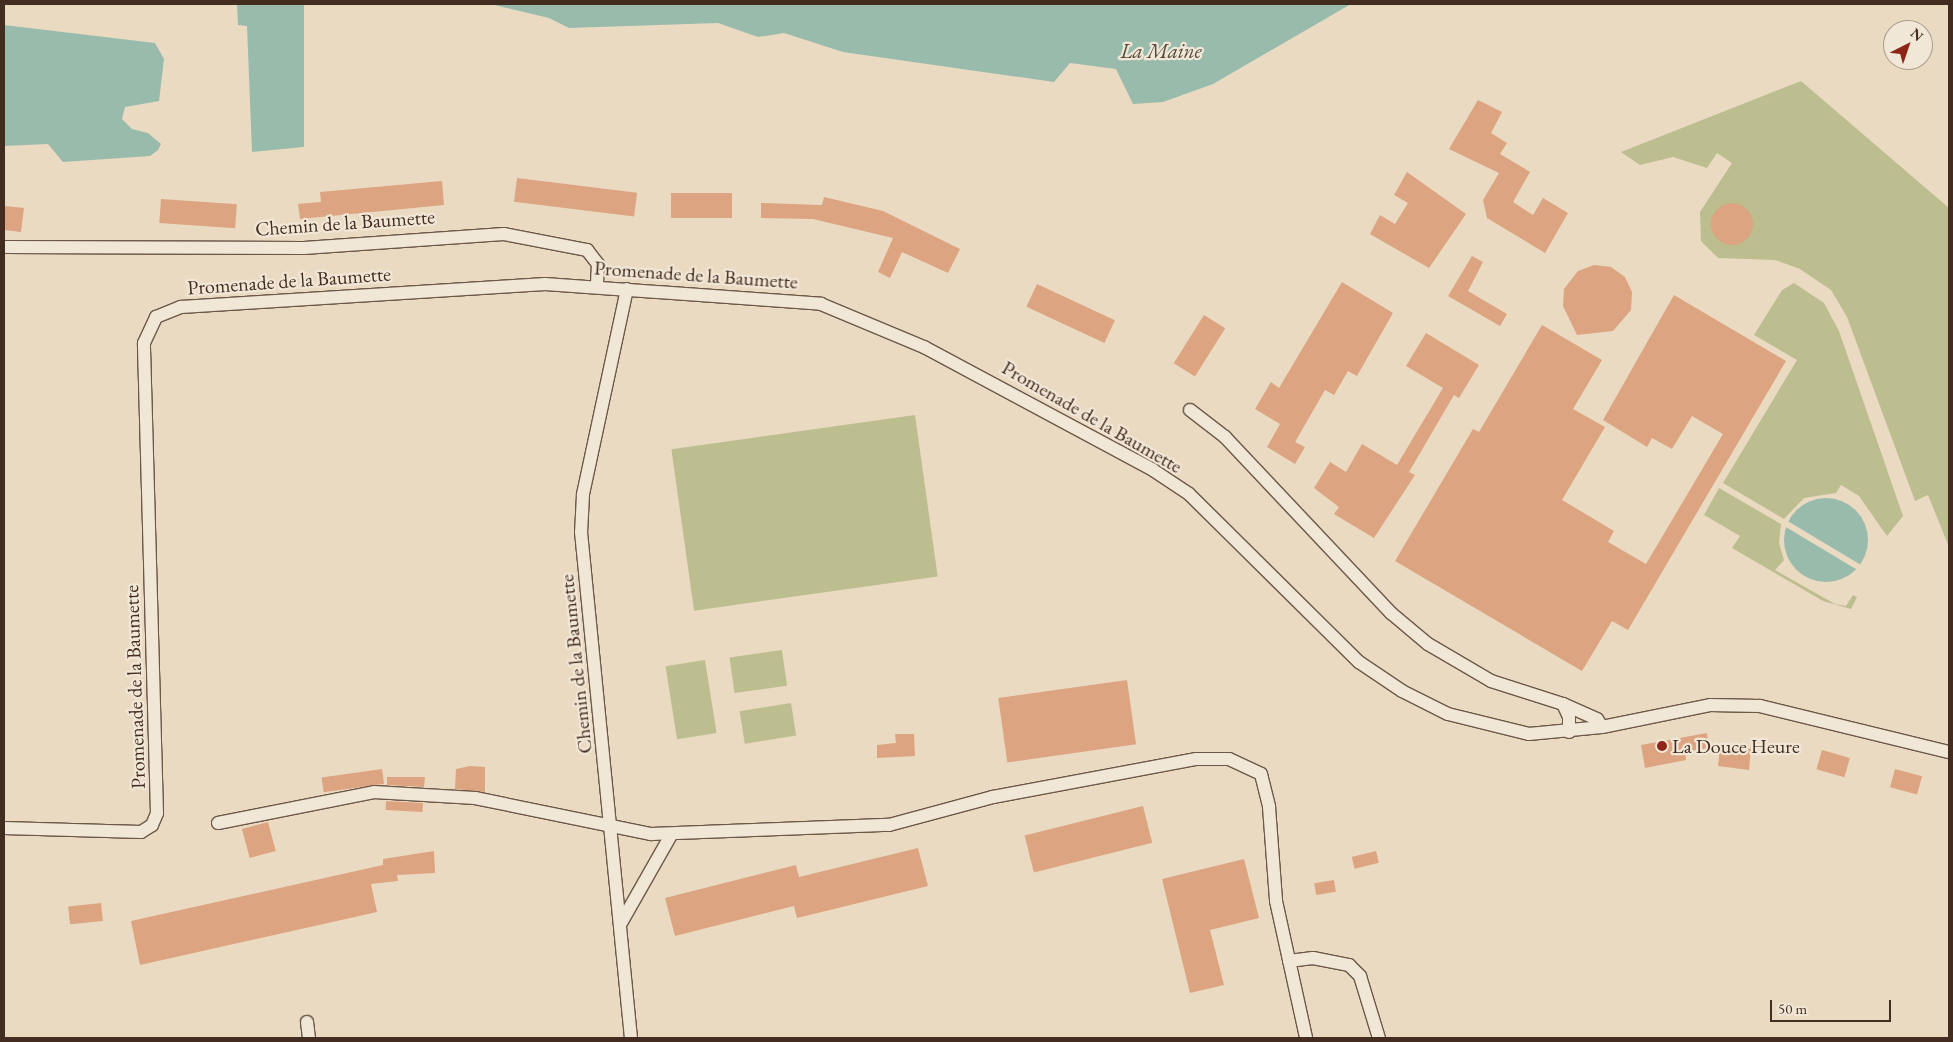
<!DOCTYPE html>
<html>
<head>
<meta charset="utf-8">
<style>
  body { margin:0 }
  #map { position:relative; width:1953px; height:1042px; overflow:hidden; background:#eadac2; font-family:"EB Garamond",serif }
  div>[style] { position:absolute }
  .green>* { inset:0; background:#bcbe90; transform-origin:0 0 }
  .water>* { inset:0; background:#99bbac }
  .round { border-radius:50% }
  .pier>* { inset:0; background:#eadac2; transform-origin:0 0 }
  .building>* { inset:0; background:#dca480; transform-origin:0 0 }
  .roads { filter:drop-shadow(1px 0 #6d5848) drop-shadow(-1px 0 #6d5848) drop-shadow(0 1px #6d5848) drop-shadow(0 -1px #6d5848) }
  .minor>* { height:12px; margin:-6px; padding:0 6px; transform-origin:6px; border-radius:6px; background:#f1e7d7 }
  .dots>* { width:14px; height:14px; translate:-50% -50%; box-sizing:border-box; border:2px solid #f1e7d7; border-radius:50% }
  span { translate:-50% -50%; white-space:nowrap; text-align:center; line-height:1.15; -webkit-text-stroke:4.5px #f1e7d7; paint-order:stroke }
  .street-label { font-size:20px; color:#432c20 }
  .poi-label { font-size:20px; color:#432c20 }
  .left { translate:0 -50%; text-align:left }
  .water-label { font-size:21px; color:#54493c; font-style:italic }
  .frame { position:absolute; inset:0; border:5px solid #432c20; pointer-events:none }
  .north { position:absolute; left:1883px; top:20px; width:50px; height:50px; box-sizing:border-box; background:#f1e7d7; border:1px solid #ab9c8e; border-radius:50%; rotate:41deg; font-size:14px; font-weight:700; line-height:20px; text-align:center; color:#432c20 }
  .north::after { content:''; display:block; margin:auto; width:18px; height:22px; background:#8f2418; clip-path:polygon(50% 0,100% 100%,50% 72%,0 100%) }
  .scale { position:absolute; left:1770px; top:1000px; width:121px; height:22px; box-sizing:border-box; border:2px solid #432c20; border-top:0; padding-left:6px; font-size:15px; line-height:18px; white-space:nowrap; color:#432c20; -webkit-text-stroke:4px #f1e7d7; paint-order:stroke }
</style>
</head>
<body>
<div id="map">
  <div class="green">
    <div style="clip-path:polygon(evenodd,1801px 81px,1949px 208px,1949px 547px,1928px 495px,1915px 501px,1847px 317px,1831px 290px,1800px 269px,1775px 260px,1718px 258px,1701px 241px,1700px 212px,1732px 163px,1717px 153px,1707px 168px,1673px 157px,1640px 165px,1621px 152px,1801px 81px,1737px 208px,1746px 216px,1748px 229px,1739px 239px,1726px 240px,1716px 231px,1716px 219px,1725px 209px,1737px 208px)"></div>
    <div style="clip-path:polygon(1794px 283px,1824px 303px,1839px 331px,1903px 516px,1887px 536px,1859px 496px,1841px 485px,1836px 493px,1804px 498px,1784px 519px,1723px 483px,1797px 360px,1754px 335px,1782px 290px)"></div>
    <div style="left:915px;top:415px;width:163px;height:246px;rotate:82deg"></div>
    <div style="clip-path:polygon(1719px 488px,1781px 524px,1779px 543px,1784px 560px,1775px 570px,1835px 604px,1846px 606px,1853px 595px,1857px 597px,1851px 609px,1823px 601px,1732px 548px,1740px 536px,1704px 515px)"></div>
    <div style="left:782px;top:650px;width:36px;height:53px;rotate:82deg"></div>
    <div style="left:705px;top:660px;width:74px;height:40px;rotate:81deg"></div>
    <div style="left:791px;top:703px;width:33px;height:52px;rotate:81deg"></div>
  </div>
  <div class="water">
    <div style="clip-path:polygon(237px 4px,304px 4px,304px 147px,252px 152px,247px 26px,238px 25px)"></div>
    <div style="clip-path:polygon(490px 4px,1351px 4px,1213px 84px,1163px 102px,1133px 104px,1116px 69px,1070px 63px,1054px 82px,843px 52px,784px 33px,758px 37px,718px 23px,569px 28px,549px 18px)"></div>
    <div style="clip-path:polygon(4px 25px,155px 43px,164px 59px,159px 101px,125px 107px,122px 119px,132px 129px,148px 133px,161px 144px,158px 150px,150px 156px,63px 162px,48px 144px,4px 146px)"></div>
    <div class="round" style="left:1784px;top:498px;width:84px;height:84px"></div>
  </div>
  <div class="pier">
    <div style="left:1786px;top:520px;width:89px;height:6px;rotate:31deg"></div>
  </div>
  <div class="building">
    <div style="clip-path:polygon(1478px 100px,1502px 112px,1491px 133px,1507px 143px,1500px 154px,1530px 172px,1513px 202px,1533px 215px,1543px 198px,1568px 213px,1545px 253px,1487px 218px,1483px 200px,1499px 173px,1449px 149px)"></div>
    <div style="clip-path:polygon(1407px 172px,1466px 214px,1429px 268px,1370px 234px,1380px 215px,1395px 224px,1408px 203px,1394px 195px)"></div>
    <div style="left:517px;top:178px;width:121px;height:24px;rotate:7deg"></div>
    <div style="clip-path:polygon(442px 181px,444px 205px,300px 219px,298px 204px,321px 202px,320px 192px)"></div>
    <div style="left:671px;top:193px;width:61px;height:25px"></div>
    <div style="clip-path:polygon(824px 197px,883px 211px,960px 249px,948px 273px,902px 252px,890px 278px,878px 272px,893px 238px,813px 219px,761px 218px,761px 203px,822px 205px)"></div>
    <div style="left:161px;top:199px;width:76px;height:24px;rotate:4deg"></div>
    <div class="round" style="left:1711px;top:203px;width:42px;height:42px"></div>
    <div style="clip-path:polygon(4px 206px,24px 208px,21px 232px,4px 230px)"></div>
    <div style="clip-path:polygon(1472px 256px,1483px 262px,1468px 291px,1507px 314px,1500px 326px,1448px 296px)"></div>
    <div style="clip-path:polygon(1594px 265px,1611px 267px,1625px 277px,1632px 292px,1631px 310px,1613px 331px,1577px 335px,1563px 306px,1564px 289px,1578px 271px)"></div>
    <div style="clip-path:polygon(1342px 282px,1393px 313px,1357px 376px,1348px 371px,1334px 395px,1325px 390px,1295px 442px,1305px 447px,1295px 464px,1267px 447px,1280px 424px,1255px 409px,1271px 382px,1279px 388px)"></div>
    <div style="left:1037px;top:284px;width:86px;height:25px;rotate:25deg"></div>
    <div style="clip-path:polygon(1674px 295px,1786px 361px,1628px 630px,1612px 621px,1582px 671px,1395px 561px,1473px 429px,1479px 432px,1542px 325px,1602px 360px,1573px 409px,1605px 427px,1562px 500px,1614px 531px,1608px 542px,1646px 564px,1723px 434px,1692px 416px,1672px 449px,1652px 438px,1647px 447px,1603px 420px)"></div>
    <div style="left:1204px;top:315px;width:25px;height:57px;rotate:32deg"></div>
    <div style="clip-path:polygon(1426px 333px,1479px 365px,1459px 398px,1454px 395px,1409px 472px,1415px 475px,1374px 538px,1334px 514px,1339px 507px,1314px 488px,1330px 462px,1346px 472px,1362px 444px,1397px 465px,1443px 388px,1406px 366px)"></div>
    <div style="left:1127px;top:680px;width:65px;height:130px;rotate:82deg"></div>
    <div style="clip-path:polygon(1707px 733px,1709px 748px,1685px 752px,1686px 760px,1645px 768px,1641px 745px)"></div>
    <div style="clip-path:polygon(895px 734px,914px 734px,915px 756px,877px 758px,877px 745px,896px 743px)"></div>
    <div style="clip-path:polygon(1735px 746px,1751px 749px,1749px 770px,1718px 766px,1720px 748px,1735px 750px)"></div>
    <div style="left:1822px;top:750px;width:29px;height:20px;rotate:16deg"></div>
    <div style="clip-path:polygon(470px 766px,485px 767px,485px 792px,455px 789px,456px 769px)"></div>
    <div style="left:382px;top:769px;width:15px;height:61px;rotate:82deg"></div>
    <div style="left:1895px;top:769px;width:28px;height:19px;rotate:15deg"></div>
    <div style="clip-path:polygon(387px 777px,425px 777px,424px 787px,387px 785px)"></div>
    <div style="left:386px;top:801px;width:37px;height:9px;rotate:3deg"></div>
    <div style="left:1143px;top:806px;width:38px;height:122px;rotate:76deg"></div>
    <div style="left:268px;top:822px;width:30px;height:27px;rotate:75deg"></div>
    <div style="clip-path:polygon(918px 848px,928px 886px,797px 918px,794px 906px,675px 936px,665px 898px,796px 865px,799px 877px)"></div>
    <div style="clip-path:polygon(434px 851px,435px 873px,397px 875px,398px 881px,371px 884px,377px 912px,140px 965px,131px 921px,383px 865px,383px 859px)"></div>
    <div style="left:1376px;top:851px;width:12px;height:25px;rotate:76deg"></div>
    <div style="clip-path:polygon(1244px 859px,1259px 918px,1210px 930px,1224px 985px,1190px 993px,1162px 879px)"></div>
    <div style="left:1334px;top:880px;width:12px;height:20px;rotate:81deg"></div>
    <div style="left:101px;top:903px;width:18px;height:33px;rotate:84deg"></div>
  </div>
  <div class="roads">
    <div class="minor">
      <div style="left:4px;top:247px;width:300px;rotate:0.2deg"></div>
      <div style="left:304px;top:248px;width:200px;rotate:-4deg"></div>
      <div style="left:504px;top:234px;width:85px;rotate:10.9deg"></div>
      <div style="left:587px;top:250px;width:18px;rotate:52deg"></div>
      <div style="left:598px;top:264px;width:22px;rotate:93deg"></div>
      <div style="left:627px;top:289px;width:211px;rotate:102.1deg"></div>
      <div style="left:583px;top:495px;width:37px;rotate:93deg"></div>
      <div style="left:581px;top:532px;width:508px;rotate:84.36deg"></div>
      <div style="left:1190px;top:410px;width:44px;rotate:37.6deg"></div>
      <div style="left:1225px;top:437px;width:242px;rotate:46.7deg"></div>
      <div style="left:1391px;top:613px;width:48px;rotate:40deg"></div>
      <div style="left:1428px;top:644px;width:73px;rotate:30.4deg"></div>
      <div style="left:1491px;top:681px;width:76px;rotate:17.7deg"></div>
      <div style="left:1563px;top:704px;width:37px;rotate:24deg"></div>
      <div style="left:1597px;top:719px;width:9px;rotate:58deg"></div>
      <div style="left:1563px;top:704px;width:14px;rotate:65deg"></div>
      <div style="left:1569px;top:717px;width:15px;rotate:90deg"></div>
      <div style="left:218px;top:823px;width:159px;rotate:-11.2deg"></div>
      <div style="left:374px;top:792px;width:101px;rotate:3.4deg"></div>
      <div style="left:475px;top:798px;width:180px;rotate:11.6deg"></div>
      <div style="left:651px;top:834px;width:238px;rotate:-2.2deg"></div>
      <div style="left:889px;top:825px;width:108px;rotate:-15.1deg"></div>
      <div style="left:993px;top:797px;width:207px;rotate:-10.6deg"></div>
      <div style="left:1196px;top:759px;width:33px"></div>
      <div style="left:1229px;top:759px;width:35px;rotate:25deg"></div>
      <div style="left:1261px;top:774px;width:34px;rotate:76deg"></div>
      <div style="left:1269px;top:807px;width:94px;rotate:85.7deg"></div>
      <div style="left:1276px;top:901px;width:140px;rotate:77.6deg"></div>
      <div style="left:4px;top:828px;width:137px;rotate:1.7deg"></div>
      <div style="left:141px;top:832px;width:13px;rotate:-32deg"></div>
      <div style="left:152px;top:825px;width:13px;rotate:-67deg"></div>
      <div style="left:157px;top:813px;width:470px;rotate:-91.6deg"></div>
      <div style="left:144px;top:343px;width:29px;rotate:-65deg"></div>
      <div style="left:156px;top:317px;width:27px;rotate:-22deg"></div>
      <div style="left:181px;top:307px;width:365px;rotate:-3.6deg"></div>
      <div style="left:545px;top:284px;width:277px;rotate:4.1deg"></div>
      <div style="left:821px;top:304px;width:112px;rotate:22.7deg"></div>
      <div style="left:924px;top:347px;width:260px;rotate:28.2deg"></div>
      <div style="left:1153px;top:470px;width:43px;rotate:33.7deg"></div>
      <div style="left:1189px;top:494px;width:239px;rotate:44.7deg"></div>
      <div style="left:1359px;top:662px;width:52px;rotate:34deg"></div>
      <div style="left:1402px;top:691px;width:51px;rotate:26.6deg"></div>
      <div style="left:1448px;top:714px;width:83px;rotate:13.9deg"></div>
      <div style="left:1529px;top:734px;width:73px;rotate:-5.5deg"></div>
      <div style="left:1602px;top:727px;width:110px;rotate:-11.5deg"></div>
      <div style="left:1710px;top:705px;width:50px;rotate:1.1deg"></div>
      <div style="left:1760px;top:706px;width:195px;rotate:13.7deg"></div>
      <div style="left:621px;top:923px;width:101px;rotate:-60.4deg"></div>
      <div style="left:1289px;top:961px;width:24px;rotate:-7deg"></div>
      <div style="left:1313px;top:958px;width:37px;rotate:11deg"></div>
      <div style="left:1349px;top:965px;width:16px;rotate:45deg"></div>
      <div style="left:1360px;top:976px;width:65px;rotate:73deg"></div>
      <div style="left:307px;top:1022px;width:16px;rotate:83deg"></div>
    </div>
  </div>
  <div class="dots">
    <div style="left:1662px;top:746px;background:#8f2418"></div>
  </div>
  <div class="street-label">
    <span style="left:345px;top:223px;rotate:-4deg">Chemin de la Baumette</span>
    <span style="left:696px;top:275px;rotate:4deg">Promenade de la Baumette</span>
    <span style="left:289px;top:281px;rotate:-4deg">Promenade de la Baumette</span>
    <span style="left:1092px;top:417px;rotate:30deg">Promenade de la Baumette</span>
    <span style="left:576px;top:664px;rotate:-96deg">Chemin de la Baumette</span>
    <span style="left:135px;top:687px;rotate:-92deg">Promenade de la Baumette</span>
  </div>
  <div class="poi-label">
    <span class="left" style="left:1672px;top:746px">La Douce Heure</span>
  </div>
  <div class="water-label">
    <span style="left:1161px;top:51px">La Maine</span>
  </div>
  <div class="frame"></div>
  <div class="north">N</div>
  <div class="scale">50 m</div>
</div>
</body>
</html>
